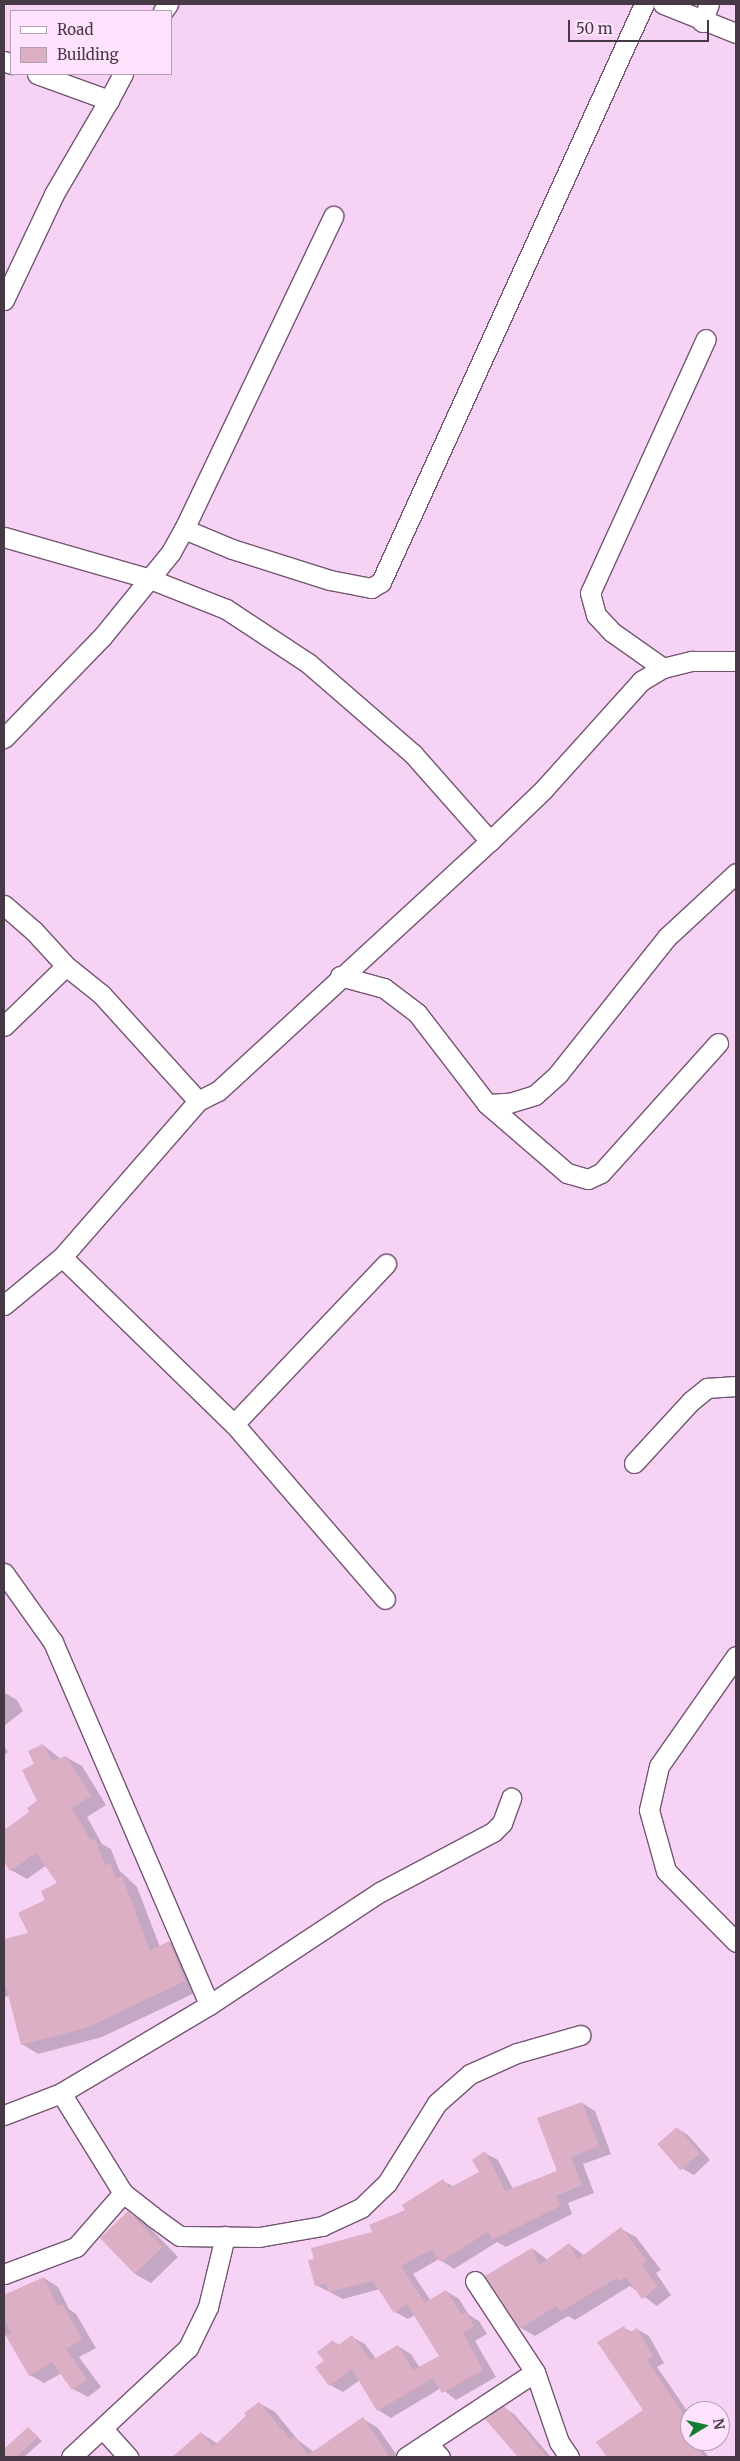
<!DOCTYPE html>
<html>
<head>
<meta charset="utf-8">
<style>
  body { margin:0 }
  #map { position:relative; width:740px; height:2461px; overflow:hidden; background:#f6d2f4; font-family:Merriweather,serif }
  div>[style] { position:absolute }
  .shadow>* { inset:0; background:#0003 }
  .building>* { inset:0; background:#dcafc5; transform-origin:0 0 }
  .roads { filter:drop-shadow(1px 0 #745673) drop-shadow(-1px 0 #745673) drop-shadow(0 1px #745673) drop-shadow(0 -1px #745673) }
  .minor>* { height:19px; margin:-9.5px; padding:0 9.5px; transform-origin:9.5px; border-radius:9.5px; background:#fff }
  span { translate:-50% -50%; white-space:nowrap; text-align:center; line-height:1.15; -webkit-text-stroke:4px #ffe2fd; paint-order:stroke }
  .frame { position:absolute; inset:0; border:5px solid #463845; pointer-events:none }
  .legend { position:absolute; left:10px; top:10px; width:162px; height:65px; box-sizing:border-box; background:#ffe2fd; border:1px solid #b59eb3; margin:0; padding:6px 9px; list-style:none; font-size:15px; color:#463845 }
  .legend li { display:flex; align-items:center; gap:10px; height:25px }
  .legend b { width:25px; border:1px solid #b59eb3 }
  .north { position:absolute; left:680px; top:2401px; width:50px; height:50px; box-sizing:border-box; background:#ffe2fd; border:1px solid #b59eb3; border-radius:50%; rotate:81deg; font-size:14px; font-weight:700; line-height:20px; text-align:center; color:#463845 }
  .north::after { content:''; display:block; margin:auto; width:18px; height:22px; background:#137e33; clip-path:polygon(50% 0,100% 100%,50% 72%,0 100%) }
  .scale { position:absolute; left:568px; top:20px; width:141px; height:22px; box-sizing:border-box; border:2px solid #463845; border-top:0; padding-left:6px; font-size:15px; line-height:18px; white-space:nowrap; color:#463845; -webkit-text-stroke:4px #ffe2fd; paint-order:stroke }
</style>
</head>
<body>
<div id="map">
  <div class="shadow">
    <div style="clip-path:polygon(5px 1693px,17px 1700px,23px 1711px,4px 1726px)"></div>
    <div style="clip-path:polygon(43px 1745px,61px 1759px,66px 1757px,82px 1766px,106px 1805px,87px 1817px,102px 1844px,111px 1849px,119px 1870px,137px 1887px,160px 1947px,169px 1942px,185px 1951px,201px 1990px,102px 2037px,38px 2054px,22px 2044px,9px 1996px,4px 1997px,4px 1940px,30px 1934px,59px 1883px,47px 1865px,27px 1879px,11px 1870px,4px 1859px,4px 1831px,31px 1812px,39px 1802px,36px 1764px)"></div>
    <div style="clip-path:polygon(4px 1746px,8px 1752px,4px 1755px)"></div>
    <div style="clip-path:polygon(582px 2103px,595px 2111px,611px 2154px,583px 2164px,594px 2193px,568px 2203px,572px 2214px,506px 2247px,497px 2242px,454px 2269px,439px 2259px,413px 2274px,431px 2301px,446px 2291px,459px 2299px,469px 2315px,479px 2321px,487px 2334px,475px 2341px,496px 2377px,456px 2400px,441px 2388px,391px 2418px,378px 2410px,360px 2380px,343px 2392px,330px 2385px,325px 2361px,333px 2341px,340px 2346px,352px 2337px,365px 2344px,376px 2359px,398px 2346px,411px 2354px,420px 2368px,441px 2357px,415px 2315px,408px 2319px,395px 2312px,380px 2289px,343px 2299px,316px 2285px,374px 2233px,443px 2181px,454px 2187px,481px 2173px,485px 2153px,498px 2160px,513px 2189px,559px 2172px)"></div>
    <div style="clip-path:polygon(678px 2129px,688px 2135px,710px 2160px,694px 2175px,683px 2169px)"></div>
    <div style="clip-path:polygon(128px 2213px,144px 2222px,178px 2257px,151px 2283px,135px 2274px)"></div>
    <div style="clip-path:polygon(621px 2229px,636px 2237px,661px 2270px,656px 2273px,671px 2295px,657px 2306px,630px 2286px,575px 2320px,568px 2316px,535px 2336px,521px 2328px,487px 2276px,533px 2249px,548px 2260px,569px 2244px,585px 2256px)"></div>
    <div style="clip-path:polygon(44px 2278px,58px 2287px,69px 2309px,76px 2314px,96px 2348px,79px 2357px,101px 2387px,88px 2397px,73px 2389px,62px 2373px,44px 2383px,30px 2375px,7px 2335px,4px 2337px,4px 2297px)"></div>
    <div style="clip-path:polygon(624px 2328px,632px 2332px,637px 2329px,649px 2336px,664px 2363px,657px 2367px,690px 2415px,690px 2441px,695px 2441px,709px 2457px,608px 2457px,598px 2442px,644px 2410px)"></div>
    <div style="clip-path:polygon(259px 2403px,275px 2412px,298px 2440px,314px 2452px,363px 2419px,378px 2428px,398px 2457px,174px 2457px,201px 2433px,218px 2444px)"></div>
    <div style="clip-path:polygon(504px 2408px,514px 2414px,551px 2457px,519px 2457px,487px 2419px)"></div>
    <div style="clip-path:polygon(28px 2428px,42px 2441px,24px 2457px,8px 2457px,4px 2451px)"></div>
  </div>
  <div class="building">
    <div style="clip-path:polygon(43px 1744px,52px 1761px,66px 1756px,91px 1796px,72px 1808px,91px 1841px,95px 1839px,105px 1865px,110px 1863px,116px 1879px,122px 1876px,150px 1951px,169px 1941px,185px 1981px,86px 2028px,21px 2045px,4px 1979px,4px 1939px,28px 1933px,18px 1913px,45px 1900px,41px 1891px,57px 1883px,36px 1853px,10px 1871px,4px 1862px,4px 1830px,29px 1812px,27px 1808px,37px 1801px,22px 1770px,34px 1764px,28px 1751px)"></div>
    <div style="clip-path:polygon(582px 2102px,599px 2146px,571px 2157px,582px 2185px,556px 2196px,560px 2206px,492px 2240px,488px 2232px,440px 2262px,432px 2249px,401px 2266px,425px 2303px,446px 2290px,461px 2314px,466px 2312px,474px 2326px,463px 2333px,483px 2370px,442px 2393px,433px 2378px,377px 2411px,352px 2369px,329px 2386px,315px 2367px,324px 2361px,317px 2352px,333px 2340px,337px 2346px,352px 2335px,371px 2361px,398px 2345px,413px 2370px,439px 2356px,407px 2304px,394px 2313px,373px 2281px,329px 2292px,326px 2283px,315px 2286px,308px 2260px,314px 2259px,311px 2248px,372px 2232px,369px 2225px,405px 2210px,402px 2205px,443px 2179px,449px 2188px,479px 2172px,472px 2160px,485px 2151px,505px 2191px,557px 2171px,537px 2118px)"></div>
    <div style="left:677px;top:2127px;width:35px;height:26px;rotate:49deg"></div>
    <div style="left:128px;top:2211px;width:50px;height:39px;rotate:46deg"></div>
    <div style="clip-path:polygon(621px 2227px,647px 2261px,642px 2265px,658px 2286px,642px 2299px,626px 2277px,620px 2281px,617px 2278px,560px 2312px,556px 2306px,520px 2329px,485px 2276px,532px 2248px,539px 2265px,569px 2243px,578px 2259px)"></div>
    <div style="clip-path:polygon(44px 2277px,57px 2306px,62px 2304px,82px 2339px,66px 2349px,87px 2379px,72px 2390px,52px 2362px,29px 2376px,6px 2336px,11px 2333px,4px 2316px,4px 2295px)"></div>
    <div style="clip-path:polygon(624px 2326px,629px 2333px,637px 2328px,653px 2356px,647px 2360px,689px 2423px,681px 2430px,705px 2457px,607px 2457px,596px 2442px,643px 2410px,597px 2342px)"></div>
    <div style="clip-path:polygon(259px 2402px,290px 2439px,294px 2436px,308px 2455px,363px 2417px,390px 2457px,172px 2457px,201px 2432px,213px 2447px,246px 2416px,244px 2413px)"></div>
    <div style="clip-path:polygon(504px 2406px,547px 2457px,518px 2457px,485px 2419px)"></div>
    <div style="clip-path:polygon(28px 2427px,38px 2437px,16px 2457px,4px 2457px,4px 2449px)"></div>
  </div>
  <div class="roads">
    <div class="minor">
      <div style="left:663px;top:4px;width:79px;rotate:21.7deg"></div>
      <div style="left:163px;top:11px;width:9px;rotate:-54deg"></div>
      <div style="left:702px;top:22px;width:19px;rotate:-69deg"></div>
      <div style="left:4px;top:61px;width:8px;rotate:23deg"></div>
      <div style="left:37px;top:74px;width:77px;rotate:19.9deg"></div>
      <div style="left:109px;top:100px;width:30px;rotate:-62deg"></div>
      <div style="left:4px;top:300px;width:117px;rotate:-64.7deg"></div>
      <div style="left:54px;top:194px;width:109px;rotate:-59.7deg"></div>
      <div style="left:184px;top:529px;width:347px;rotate:-64.5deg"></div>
      <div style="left:4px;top:537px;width:152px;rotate:16deg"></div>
      <div style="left:150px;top:579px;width:82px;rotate:21.5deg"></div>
      <div style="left:226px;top:609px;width:98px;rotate:33.4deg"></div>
      <div style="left:308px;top:663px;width:139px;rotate:40.9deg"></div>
      <div style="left:413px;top:754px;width:116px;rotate:48.5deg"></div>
      <div style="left:663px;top:668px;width:62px;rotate:-144.8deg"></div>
      <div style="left:612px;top:632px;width:23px;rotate:-133deg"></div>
      <div style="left:596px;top:615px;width:23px;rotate:-105deg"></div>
      <div style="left:590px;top:593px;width:279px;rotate:-65.5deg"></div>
      <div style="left:4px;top:738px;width:141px;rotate:-45.9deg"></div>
      <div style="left:102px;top:637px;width:109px;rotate:-50.9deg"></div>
      <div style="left:171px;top:552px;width:26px;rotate:-61deg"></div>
      <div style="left:184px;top:529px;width:52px;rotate:22.6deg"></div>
      <div style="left:232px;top:549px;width:103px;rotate:17.6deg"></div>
      <div style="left:330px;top:580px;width:42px;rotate:11deg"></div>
      <div style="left:371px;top:588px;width:12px;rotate:-31deg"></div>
      <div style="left:381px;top:582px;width:635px;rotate:-65.53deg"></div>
      <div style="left:4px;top:905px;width:40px;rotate:41deg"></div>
      <div style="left:34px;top:931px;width:47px;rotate:47.6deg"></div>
      <div style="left:66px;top:966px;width:45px;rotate:38.7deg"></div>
      <div style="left:101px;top:994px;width:144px;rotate:47.8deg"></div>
      <div style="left:340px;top:976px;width:46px;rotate:15.3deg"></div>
      <div style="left:384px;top:988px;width:41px;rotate:37.1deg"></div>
      <div style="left:417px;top:1013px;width:115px;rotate:52.4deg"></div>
      <div style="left:487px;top:1104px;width:106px;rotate:40.8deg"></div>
      <div style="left:567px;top:1173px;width:22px;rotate:16deg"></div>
      <div style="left:588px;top:1179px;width:14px;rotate:-25deg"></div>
      <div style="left:601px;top:1173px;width:175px;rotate:-48deg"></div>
      <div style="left:4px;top:1026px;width:86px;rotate:-44.1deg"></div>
      <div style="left:487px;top:1104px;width:22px;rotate:-3deg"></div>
      <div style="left:509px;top:1103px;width:27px;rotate:-17deg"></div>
      <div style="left:535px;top:1095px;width:31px;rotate:-42deg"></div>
      <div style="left:558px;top:1074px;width:175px;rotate:-51.5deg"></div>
      <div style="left:667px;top:937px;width:94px;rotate:-42.8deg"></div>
      <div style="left:62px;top:1257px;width:240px;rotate:44.2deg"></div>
      <div style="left:234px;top:1424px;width:231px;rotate:49.2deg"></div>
      <div style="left:4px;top:1305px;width:75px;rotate:-39.6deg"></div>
      <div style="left:62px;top:1257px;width:207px;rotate:-48.9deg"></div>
      <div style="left:198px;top:1101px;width:22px;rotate:-27deg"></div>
      <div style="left:218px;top:1091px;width:369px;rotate:-42.6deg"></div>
      <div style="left:490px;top:841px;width:74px;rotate:-43.9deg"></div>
      <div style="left:543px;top:790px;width:147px;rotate:-48deg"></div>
      <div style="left:641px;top:681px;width:26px;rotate:-31deg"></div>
      <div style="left:663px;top:668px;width:30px;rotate:-14deg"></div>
      <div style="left:692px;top:661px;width:44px"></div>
      <div style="left:234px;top:1424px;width:221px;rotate:-46.5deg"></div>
      <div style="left:634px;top:1463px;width:84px;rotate:-47.4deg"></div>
      <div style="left:691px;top:1401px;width:21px;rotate:-39deg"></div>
      <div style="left:707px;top:1388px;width:29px;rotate:-4deg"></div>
      <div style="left:4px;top:1573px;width:85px;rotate:54.6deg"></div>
      <div style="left:53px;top:1642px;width:395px;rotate:66.7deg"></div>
      <div style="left:736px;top:1656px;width:134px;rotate:125deg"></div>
      <div style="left:659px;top:1766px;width:45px;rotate:102.8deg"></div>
      <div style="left:649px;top:1810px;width:63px;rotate:74.4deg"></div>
      <div style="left:666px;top:1871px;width:100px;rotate:45.4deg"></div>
      <div style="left:61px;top:2093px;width:118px;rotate:58.2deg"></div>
      <div style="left:123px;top:2193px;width:37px;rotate:38deg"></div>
      <div style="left:152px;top:2216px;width:34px;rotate:36deg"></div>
      <div style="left:180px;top:2236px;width:79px;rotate:0.7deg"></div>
      <div style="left:259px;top:2237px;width:64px;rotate:-9.9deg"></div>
      <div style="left:322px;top:2226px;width:43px;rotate:-24.8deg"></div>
      <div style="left:361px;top:2208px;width:36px;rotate:-44deg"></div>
      <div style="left:387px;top:2183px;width:94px;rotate:-58deg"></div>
      <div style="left:437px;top:2103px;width:44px;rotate:-41.3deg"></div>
      <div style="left:470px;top:2074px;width:51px;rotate:-24.1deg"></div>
      <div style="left:517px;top:2053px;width:66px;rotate:-15.9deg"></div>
      <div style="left:4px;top:2115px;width:61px;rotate:-21.1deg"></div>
      <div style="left:61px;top:2093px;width:172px;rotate:-30.7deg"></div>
      <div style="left:209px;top:2005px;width:205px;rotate:-33.5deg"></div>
      <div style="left:380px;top:1892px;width:128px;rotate:-28deg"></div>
      <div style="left:493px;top:1832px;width:13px;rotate:-45deg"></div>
      <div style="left:502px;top:1823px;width:27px;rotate:-70deg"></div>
      <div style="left:4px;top:2274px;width:77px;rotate:-20.6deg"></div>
      <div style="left:76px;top:2247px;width:72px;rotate:-49deg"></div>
      <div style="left:475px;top:2281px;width:109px;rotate:56.6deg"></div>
      <div style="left:535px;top:2372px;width:74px;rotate:71.1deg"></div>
      <div style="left:559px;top:2442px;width:18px;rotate:56deg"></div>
      <div style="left:103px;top:2429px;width:38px;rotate:48deg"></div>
      <div style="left:427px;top:2443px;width:19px;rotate:47deg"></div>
      <div style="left:71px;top:2457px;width:160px;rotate:-43deg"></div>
      <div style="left:188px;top:2348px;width:46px;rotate:-64deg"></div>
      <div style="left:208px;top:2307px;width:73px;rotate:-76.5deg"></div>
      <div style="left:406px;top:2457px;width:154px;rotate:-33.4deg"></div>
    </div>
  </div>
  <div class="frame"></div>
  <ul class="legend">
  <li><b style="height:6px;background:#fff"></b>Road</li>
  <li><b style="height:14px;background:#dcafc5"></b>Building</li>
  </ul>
  <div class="north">N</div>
  <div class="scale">50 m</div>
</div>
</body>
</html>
